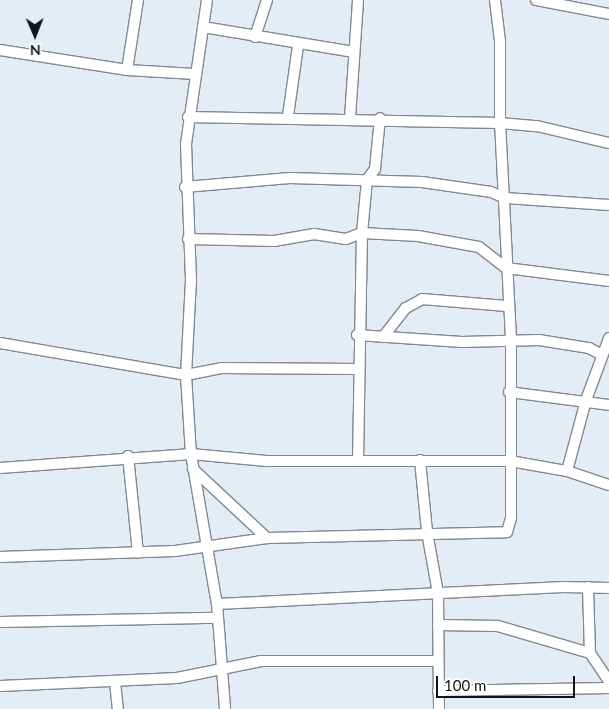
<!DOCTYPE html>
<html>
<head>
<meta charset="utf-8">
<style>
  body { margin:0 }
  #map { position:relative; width:609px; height:709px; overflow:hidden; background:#e4ecf5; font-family:Lato,sans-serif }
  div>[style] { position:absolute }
  .roads { filter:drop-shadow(1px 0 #818991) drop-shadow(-1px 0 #818991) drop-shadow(0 1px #818991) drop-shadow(0 -1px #818991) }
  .minor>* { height:10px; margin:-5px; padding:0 5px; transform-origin:5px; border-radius:5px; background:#fff }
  span { translate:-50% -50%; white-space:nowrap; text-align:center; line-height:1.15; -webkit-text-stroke:4px #fff; paint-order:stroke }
  .north { position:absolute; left:10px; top:10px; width:50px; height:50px; -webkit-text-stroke:4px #fff; paint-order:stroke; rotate:179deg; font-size:14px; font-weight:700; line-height:20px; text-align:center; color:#121518 }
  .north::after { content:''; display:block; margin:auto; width:18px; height:22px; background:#121518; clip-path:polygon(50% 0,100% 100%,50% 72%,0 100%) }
  .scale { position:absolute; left:436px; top:676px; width:139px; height:22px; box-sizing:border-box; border:2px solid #121518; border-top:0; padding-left:6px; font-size:15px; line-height:18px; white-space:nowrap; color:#121518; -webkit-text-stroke:4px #fff; paint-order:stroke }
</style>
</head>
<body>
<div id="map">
  <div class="roads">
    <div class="minor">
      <div style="left:207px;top:0;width:146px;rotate:98.3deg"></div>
      <div style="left:186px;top:144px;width:136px;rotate:87.9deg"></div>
      <div style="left:191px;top:280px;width:95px;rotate:93deg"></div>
      <div style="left:186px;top:375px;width:79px;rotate:86.4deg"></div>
      <div style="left:191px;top:454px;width:152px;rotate:80.2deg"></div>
      <div style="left:217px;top:604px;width:105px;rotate:85.6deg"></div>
      <div style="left:536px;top:0;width:74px;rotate:10.9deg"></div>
      <div style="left:203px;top:27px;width:153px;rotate:9.4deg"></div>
      <div style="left:255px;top:37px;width:39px;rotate:-72deg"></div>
      <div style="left:0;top:50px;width:129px;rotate:8.9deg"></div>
      <div style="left:127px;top:70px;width:68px;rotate:3.4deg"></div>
      <div style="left:127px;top:70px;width:71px;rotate:-81.1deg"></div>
      <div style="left:288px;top:116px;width:71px;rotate:-81.9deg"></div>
      <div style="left:188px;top:117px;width:312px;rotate:1.1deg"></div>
      <div style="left:500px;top:123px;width:37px;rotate:5deg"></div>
      <div style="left:537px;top:126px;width:74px;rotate:13.3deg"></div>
      <div style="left:350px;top:118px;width:118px;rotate:-86.1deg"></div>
      <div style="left:185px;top:187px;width:105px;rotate:-4.9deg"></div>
      <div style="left:290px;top:178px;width:132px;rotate:1.7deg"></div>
      <div style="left:422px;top:182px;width:70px;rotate:8.2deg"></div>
      <div style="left:491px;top:192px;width:15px;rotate:23deg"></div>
      <div style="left:505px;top:198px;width:104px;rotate:3.9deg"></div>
      <div style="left:188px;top:239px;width:86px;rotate:1.3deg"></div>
      <div style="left:274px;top:241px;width:41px;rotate:-9.9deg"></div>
      <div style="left:314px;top:234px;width:32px;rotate:9deg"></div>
      <div style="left:346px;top:239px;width:17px;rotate:-21deg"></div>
      <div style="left:362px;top:233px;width:56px;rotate:3.1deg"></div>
      <div style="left:418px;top:236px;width:62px;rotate:10.2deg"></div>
      <div style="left:479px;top:247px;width:34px;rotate:38deg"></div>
      <div style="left:506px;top:268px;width:104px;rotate:7.2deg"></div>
      <div style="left:357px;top:335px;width:105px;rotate:3.8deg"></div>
      <div style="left:462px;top:342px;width:77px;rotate:-1.5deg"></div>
      <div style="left:539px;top:340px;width:51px;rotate:9.1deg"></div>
      <div style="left:589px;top:348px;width:15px;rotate:28deg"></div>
      <div style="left:383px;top:337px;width:37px;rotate:-52deg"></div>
      <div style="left:406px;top:308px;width:18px;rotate:-29deg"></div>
      <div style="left:422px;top:299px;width:85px;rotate:4.7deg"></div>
      <div style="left:0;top:343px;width:189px;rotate:9.8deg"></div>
      <div style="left:186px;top:375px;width:36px;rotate:-11deg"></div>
      <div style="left:221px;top:368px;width:136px;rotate:0.4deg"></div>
      <div style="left:509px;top:392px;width:101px;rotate:7.4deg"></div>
      <div style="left:128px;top:456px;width:97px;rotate:84.1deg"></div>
      <div style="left:420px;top:460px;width:72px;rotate:84.4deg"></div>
      <div style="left:427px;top:532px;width:62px;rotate:79.8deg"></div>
      <div style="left:438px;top:593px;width:116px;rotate:89.5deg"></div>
      <div style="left:358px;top:461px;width:228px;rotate:-89deg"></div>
      <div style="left:362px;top:233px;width:53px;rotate:-84.6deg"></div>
      <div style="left:367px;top:180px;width:14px;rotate:-54deg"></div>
      <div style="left:375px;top:169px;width:51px;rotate:-84.4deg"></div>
      <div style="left:0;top:468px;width:192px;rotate:-4.2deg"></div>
      <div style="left:191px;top:454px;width:76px;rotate:5.3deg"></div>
      <div style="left:267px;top:461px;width:243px"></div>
      <div style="left:510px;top:461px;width:58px;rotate:10deg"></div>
      <div style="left:567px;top:471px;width:44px;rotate:18.4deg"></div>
      <div style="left:193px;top:469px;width:101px;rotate:43deg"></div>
      <div style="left:567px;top:471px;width:73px;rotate:-75deg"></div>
      <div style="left:586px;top:400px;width:66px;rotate:-69.6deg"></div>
      <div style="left:0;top:557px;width:175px;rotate:-2deg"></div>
      <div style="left:175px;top:551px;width:93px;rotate:-8deg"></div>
      <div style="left:267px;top:538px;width:240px;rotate:-1.4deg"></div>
      <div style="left:507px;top:532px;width:15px;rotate:-74deg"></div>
      <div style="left:511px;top:518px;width:179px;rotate:-90deg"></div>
      <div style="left:511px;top:339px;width:216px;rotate:-92.9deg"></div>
      <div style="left:500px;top:123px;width:82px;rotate:-90deg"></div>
      <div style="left:500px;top:41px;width:41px;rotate:-97deg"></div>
      <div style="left:588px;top:587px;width:66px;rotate:88.3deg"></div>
      <div style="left:590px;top:653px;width:34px;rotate:56deg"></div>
      <div style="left:217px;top:604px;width:347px;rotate:-2.8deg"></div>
      <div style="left:564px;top:587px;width:45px;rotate:1.3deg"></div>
      <div style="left:0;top:622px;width:218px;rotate:-1.1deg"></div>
      <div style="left:438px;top:625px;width:60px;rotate:1deg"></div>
      <div style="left:498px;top:626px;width:96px;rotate:16.4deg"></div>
      <div style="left:115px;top:682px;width:27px;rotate:84deg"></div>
      <div style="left:0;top:686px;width:177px;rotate:-2.6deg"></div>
      <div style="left:177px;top:678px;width:86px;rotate:-11.4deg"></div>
      <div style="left:261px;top:661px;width:176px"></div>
      <div style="left:438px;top:691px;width:171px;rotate:-1deg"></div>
    </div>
  </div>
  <div class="north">N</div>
  <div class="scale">100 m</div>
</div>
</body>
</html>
